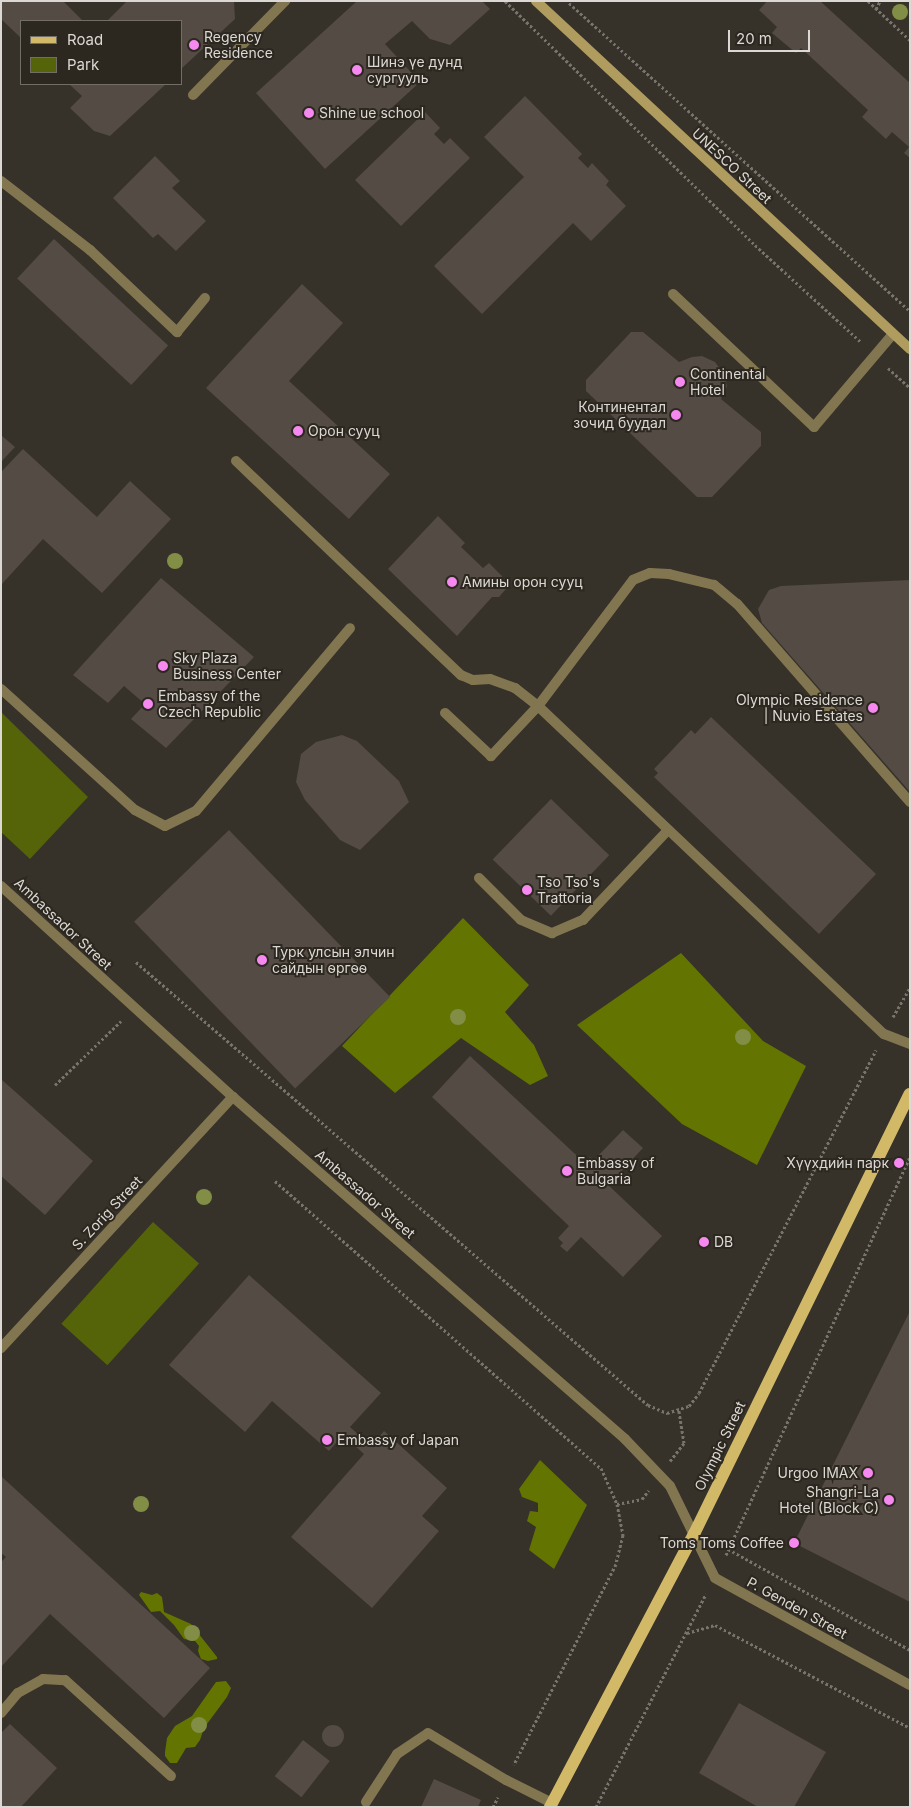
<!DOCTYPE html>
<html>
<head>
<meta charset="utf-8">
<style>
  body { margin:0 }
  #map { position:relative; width:911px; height:1808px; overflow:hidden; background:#363129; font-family:Inter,sans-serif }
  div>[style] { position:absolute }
  .green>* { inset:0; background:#556309; transform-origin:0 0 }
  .forest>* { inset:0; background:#637400 }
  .building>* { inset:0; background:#534b44; transform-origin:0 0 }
  .round { border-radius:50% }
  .path>* { height:3px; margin-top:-1.5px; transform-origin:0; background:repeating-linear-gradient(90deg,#78746d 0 2.5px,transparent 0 5px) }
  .service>* { height:10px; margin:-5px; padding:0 5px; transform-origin:5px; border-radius:5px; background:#827650 }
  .minor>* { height:10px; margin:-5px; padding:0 5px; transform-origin:5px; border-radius:5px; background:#827650 }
  .tertiary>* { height:10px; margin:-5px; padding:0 5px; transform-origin:5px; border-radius:5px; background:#827650 }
  .secondary>* { height:10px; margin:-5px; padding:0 5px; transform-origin:5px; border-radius:5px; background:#af9c5e }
  .primary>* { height:12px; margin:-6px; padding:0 6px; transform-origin:6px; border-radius:6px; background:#d2b968 }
  .trees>* { width:16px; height:16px; margin:-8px; border-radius:50%; background:#828e46 }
  .dots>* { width:14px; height:14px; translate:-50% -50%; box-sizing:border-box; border:2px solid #2c271f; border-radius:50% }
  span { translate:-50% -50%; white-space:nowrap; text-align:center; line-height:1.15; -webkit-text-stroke:4px #2c271f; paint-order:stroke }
  .poi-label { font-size:14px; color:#dcd9d4 }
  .left { translate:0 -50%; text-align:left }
  .right { translate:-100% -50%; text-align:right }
  .street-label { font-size:14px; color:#dcd9d4 }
  .frame { position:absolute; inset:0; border:2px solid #dcd9d4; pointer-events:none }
  .legend { position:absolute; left:20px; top:20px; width:162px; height:65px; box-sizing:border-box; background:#2c271f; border:1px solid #726e67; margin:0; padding:6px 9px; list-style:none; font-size:15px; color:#dcd9d4 }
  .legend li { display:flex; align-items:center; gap:10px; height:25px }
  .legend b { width:25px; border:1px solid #726e67 }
  .scale { position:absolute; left:728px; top:30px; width:82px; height:22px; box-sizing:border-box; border:2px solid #dcd9d4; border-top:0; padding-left:6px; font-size:15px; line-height:18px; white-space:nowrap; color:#dcd9d4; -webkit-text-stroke:4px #2c271f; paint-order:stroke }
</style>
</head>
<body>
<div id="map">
  <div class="green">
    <div style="clip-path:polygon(1px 712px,88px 797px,30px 859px,1px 832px)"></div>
    <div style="left:153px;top:1222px;width:62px;height:137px;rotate:42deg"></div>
  </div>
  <div class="forest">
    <div style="clip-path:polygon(463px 918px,529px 985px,505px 1012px,534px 1045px,548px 1076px,530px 1085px,461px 1038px,395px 1093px,342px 1046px)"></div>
    <div style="clip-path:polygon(681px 953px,763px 1041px,806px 1066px,757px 1165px,682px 1124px,577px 1025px)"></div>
    <div style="clip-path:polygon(540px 1460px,587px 1505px,554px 1569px,529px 1550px,536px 1527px,527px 1521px,530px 1511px,538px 1512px,538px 1503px,522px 1497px,519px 1489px)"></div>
    <div style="clip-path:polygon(141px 1592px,152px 1595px,157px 1593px,162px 1597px,164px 1612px,191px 1624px,217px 1657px,217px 1659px,208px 1661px,201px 1659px,198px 1651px,199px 1646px,195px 1641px,184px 1639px,174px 1625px,160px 1611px,151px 1612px,139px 1595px)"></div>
    <div style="clip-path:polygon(226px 1681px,231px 1688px,227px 1697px,204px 1728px,200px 1740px,195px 1747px,186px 1748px,177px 1763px,170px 1763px,165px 1756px,165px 1752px,167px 1738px,175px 1726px,192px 1716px,216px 1682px)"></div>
  </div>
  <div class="building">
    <div style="clip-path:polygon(1px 1px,63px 1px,83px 21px,21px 21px,21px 38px,1px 19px)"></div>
    <div style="clip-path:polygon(127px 1px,234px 1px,235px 19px,181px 69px,181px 21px,107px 21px)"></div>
    <div style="clip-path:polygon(357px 1px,482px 1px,490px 9px,450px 45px,430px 39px,412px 21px,385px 44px,420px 82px,325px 169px,256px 93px)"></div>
    <div style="clip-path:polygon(767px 1px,820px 1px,910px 83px,910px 158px,904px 153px,909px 147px,892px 132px,886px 139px,862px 117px,868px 110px,801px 48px,796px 53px,772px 33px,777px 27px,759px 10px)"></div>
    <div style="clip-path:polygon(69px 84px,166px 84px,110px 136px,94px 131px,70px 108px,82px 96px)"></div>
    <div style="clip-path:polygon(525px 96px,582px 154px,578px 158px,588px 168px,592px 163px,609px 181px,606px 185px,626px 206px,591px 241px,573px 223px,482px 314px,434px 266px,524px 177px,484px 137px)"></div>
    <div style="clip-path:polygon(425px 112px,440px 128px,434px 134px,444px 144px,450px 138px,470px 158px,401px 226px,355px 180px)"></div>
    <div style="clip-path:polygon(155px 156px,180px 181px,172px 188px,206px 221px,176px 251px,158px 234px,153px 238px,113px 198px)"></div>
    <div style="left:54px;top:239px;width:156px;height:54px;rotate:43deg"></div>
    <div style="clip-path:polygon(302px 284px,343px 323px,289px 381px,390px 474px,349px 519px,206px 388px)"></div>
    <div style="clip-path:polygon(631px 332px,643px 332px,679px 362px,692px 357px,702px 356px,715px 362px,724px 374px,727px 386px,721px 399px,761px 432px,761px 446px,712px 497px,697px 497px,586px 391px,586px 380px)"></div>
    <div style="clip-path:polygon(1px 435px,15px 447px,1px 462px)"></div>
    <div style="clip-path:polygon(23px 449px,97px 517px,130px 481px,171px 519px,102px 593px,43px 539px,1px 585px,1px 472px)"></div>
    <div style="clip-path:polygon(438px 516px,465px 543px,461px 547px,483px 568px,489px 563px,502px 576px,506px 589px,499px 597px,492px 597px,457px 636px,388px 569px)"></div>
    <div style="clip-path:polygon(161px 578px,254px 657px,166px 748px,131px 719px,145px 704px,124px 686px,108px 703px,73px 675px)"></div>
    <div style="clip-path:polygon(910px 580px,910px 792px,762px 623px,758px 609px,769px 590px,781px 586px)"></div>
    <div style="clip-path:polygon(711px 717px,876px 874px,819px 934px,654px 777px,658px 773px,654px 769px,691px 730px,695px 734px)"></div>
    <div style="clip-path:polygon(342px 735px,357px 741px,399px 781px,409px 802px,360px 850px,340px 840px,305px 800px,296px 782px,301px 754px,316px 742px)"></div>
    <div style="left:551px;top:799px;width:81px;height:84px;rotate:44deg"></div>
    <div style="left:229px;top:830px;width:232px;height:132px;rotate:46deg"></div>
    <div style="clip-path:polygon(470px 1056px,588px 1166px,586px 1162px,590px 1157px,594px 1160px,623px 1130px,643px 1148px,613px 1180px,609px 1176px,604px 1181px,662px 1236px,623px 1277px,581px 1237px,567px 1252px,560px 1246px,563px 1243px,558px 1238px,569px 1226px,432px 1097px)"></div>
    <div style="clip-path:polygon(1px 1079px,93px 1161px,45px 1215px,1px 1176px)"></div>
    <div style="clip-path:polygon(249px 1275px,381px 1393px,350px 1427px,371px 1446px,384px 1431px,447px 1488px,422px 1516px,439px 1531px,372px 1608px,291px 1537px,364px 1454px,343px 1435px,329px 1451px,272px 1401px,245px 1432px,169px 1365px)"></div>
    <div style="clip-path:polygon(910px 1311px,910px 1602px,794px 1543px)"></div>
    <div style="clip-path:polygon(1px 1476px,210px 1668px,164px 1718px,50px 1614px,1px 1667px,1px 1562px,6px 1557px,1px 1553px)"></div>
    <div style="clip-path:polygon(739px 1703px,826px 1752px,794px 1807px,758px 1807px,699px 1773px)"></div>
    <div style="clip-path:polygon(10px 1724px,57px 1768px,21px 1807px,1px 1807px,1px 1733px)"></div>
    <div class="round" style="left:322px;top:1725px;width:22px;height:22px"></div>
    <div style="left:303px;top:1740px;width:34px;height:46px;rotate:38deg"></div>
    <div style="clip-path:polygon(434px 1779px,481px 1800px,478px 1807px,421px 1807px)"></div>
  </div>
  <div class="path">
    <div style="left:505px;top:1px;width:349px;rotate:44.3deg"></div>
    <div style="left:755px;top:245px;width:145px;rotate:42.5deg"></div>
    <div style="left:868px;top:1px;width:57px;rotate:42.9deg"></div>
    <div style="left:569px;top:3px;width:460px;rotate:42.1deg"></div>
    <div style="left:876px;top:9px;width:9px;rotate:-63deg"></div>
    <div style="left:888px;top:368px;width:30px;rotate:42deg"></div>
    <div style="left:136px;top:962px;width:677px;rotate:40.87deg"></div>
    <div style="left:648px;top:1405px;width:21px;rotate:23deg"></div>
    <div style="left:667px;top:1413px;width:23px;rotate:-18deg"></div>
    <div style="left:689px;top:1406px;width:16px;rotate:-52deg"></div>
    <div style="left:699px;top:1393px;width:386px;rotate:-62.7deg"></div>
    <div style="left:893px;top:1017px;width:34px;rotate:-60deg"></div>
    <div style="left:55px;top:1085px;width:92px;rotate:-44.1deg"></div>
    <div style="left:275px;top:1181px;width:434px;rotate:41.4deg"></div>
    <div style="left:601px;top:1468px;width:39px;rotate:66deg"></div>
    <div style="left:617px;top:1504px;width:32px;rotate:79deg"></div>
    <div style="left:623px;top:1535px;width:30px;rotate:104deg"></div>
    <div style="left:616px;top:1564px;width:225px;rotate:117deg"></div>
    <div style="left:670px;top:1461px;width:23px;rotate:-52deg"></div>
    <div style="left:684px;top:1443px;width:33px;rotate:-99deg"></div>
    <div style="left:617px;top:1504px;width:25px;rotate:-11deg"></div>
    <div style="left:642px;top:1499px;width:11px;rotate:-52deg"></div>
    <div style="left:728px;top:1549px;width:208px;rotate:29deg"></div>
    <div style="left:726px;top:1555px;width:438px;rotate:-65.2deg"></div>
    <div style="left:687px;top:1633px;width:29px;rotate:-16deg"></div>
    <div style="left:715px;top:1625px;width:221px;rotate:27.8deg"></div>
    <div style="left:493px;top:1807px;width:11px;rotate:-63deg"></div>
    <div style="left:596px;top:1807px;width:240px;rotate:-62.7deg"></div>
  </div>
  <div class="service">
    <div style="left:673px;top:294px;width:194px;rotate:43.3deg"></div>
    <div style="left:814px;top:427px;width:122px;rotate:-49.7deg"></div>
    <div style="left:236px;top:461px;width:311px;rotate:43.6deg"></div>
    <div style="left:461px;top:675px;width:13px;rotate:23deg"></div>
    <div style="left:473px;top:680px;width:17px;rotate:-3deg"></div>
    <div style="left:490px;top:679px;width:27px;rotate:20deg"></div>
    <div style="left:515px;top:688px;width:29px;rotate:38deg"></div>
    <div style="left:538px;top:706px;width:69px;rotate:133.2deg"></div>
    <div style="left:491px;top:756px;width:63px;rotate:-136.9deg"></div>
    <div style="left:1px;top:689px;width:181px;rotate:42.1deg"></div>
    <div style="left:135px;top:810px;width:34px;rotate:28deg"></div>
    <div style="left:165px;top:826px;width:34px;rotate:-26deg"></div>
    <div style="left:196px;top:811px;width:239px;rotate:-49.9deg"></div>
    <div style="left:479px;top:878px;width:59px;rotate:45deg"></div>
    <div style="left:521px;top:920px;width:34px;rotate:23deg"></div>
    <div style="left:552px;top:933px;width:34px;rotate:-23deg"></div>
    <div style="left:583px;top:920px;width:124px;rotate:-46.6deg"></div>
    <div style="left:1px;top:1713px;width:26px;rotate:-50deg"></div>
    <div style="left:18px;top:1693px;width:29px;rotate:-29deg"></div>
    <div style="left:43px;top:1679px;width:22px;rotate:3deg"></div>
    <div style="left:65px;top:1680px;width:143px;rotate:42.2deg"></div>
    <div style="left:366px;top:1802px;width:57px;rotate:-57.1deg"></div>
    <div style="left:397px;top:1754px;width:37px;rotate:-34deg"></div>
    <div style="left:428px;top:1733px;width:91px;rotate:31.1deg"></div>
    <div style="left:506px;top:1780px;width:51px;rotate:26.6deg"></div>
  </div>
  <div class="minor">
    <div style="left:193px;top:95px;width:132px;rotate:-45.6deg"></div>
    <div style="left:1px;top:181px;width:113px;rotate:37.8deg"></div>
    <div style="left:90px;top:250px;width:120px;rotate:43.3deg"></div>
    <div style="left:177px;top:332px;width:44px;rotate:-50.5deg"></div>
    <div style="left:910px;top:802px;width:263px;rotate:-131.1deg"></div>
    <div style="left:737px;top:604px;width:30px;rotate:-140deg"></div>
    <div style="left:714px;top:585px;width:46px;rotate:-166.3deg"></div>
    <div style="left:669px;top:574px;width:19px;rotate:-177deg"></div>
    <div style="left:650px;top:573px;width:18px;rotate:158deg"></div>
    <div style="left:633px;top:580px;width:158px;rotate:127deg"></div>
    <div style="left:538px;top:706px;width:477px;rotate:43.5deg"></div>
    <div style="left:884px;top:1034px;width:28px;rotate:21deg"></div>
  </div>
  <div class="tertiary">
    <div style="left:1px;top:886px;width:314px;rotate:42.3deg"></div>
    <div style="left:233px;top:1097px;width:520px;rotate:41.1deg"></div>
    <div style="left:625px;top:1439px;width:65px;rotate:46.2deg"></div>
    <div style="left:670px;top:1486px;width:102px;rotate:63.9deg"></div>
    <div style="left:715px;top:1578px;width:222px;rotate:28.8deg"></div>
    <div style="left:1px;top:1348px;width:342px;rotate:-47.3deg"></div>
  </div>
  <div class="secondary">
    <div style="left:536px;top:1px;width:511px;rotate:42.94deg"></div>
  </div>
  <div class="primary">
    <div style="left:550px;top:1807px;width:309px;rotate:-62.2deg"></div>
    <div style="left:694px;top:1534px;width:490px;rotate:-63.9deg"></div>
  </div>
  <div class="trees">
    <div style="left:900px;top:12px"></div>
    <div style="left:175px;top:561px"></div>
    <div style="left:458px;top:1017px"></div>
    <div style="left:743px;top:1037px"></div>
    <div style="left:204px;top:1197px"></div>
    <div style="left:141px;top:1504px"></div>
    <div style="left:192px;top:1633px"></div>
    <div style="left:199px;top:1725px"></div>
  </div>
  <div class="dots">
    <div style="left:194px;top:45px;background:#f589ef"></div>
    <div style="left:357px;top:70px;background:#f589ef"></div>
    <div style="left:309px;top:113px;background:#f589ef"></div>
    <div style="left:680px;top:382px;background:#f589ef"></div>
    <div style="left:676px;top:415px;background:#f589ef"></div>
    <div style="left:298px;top:431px;background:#f589ef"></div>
    <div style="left:452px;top:582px;background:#f589ef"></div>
    <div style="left:163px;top:666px;background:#f589ef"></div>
    <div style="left:148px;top:704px;background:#f589ef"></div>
    <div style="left:873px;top:708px;background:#f589ef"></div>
    <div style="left:527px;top:890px;background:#f589ef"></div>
    <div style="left:262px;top:960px;background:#f589ef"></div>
    <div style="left:899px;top:1163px;background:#f589ef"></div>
    <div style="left:567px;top:1171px;background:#f589ef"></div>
    <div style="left:704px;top:1242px;background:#f589ef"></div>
    <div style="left:327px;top:1440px;background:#f589ef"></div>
    <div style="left:868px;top:1473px;background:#f589ef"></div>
    <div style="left:889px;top:1500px;background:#f589ef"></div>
    <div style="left:794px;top:1543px;background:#f589ef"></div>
  </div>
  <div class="poi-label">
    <span class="left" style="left:204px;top:45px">Regency<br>Residence</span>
    <span class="left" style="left:367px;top:70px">Шинэ үе дунд<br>сургууль</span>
    <span class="left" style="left:319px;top:113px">Shine ue school</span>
    <span class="left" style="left:690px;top:382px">Continental<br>Hotel</span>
    <span class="right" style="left:666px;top:415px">Континентал<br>зочид буудал</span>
    <span class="left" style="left:308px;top:431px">Орон сууц</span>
    <span class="left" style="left:462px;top:582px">Амины орон сууц</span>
    <span class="left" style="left:173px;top:666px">Sky Plaza<br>Business Center</span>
    <span class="left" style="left:158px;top:704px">Embassy of the<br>Czech Republic</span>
    <span class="right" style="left:863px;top:708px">Olympic Residence<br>| Nuvio Estates</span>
    <span class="left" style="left:537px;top:890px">Tso Tso's<br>Trattoria</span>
    <span class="left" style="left:272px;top:960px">Турк улсын элчин<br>сайдын өргөө</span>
    <span class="left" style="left:577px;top:1171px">Embassy of<br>Bulgaria</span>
    <span class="right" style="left:889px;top:1163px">Хүүхдийн парк</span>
    <span class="left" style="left:714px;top:1242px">DB</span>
    <span class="left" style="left:337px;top:1440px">Embassy of Japan</span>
    <span class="right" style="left:858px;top:1473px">Urgoo IMAX</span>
    <span class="right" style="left:879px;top:1500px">Shangri-La<br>Hotel (Block C)</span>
    <span class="right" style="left:784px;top:1543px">Toms Toms Coffee</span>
  </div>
  <div class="street-label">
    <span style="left:732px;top:166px;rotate:43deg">UNESCO Street</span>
    <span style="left:63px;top:924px;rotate:43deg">Ambassador Street</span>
    <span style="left:365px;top:1194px;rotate:41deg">Ambassador Street</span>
    <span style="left:107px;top:1213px;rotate:-47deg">S. Zorig Street</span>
    <span style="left:720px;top:1446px;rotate:-64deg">Olympic Street</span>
    <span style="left:797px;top:1608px;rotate:29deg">P. Genden Street</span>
  </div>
  <div class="frame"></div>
  <ul class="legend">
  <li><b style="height:6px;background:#d2b968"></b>Road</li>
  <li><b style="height:14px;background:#556309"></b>Park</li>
  </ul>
  <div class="scale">20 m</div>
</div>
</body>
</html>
